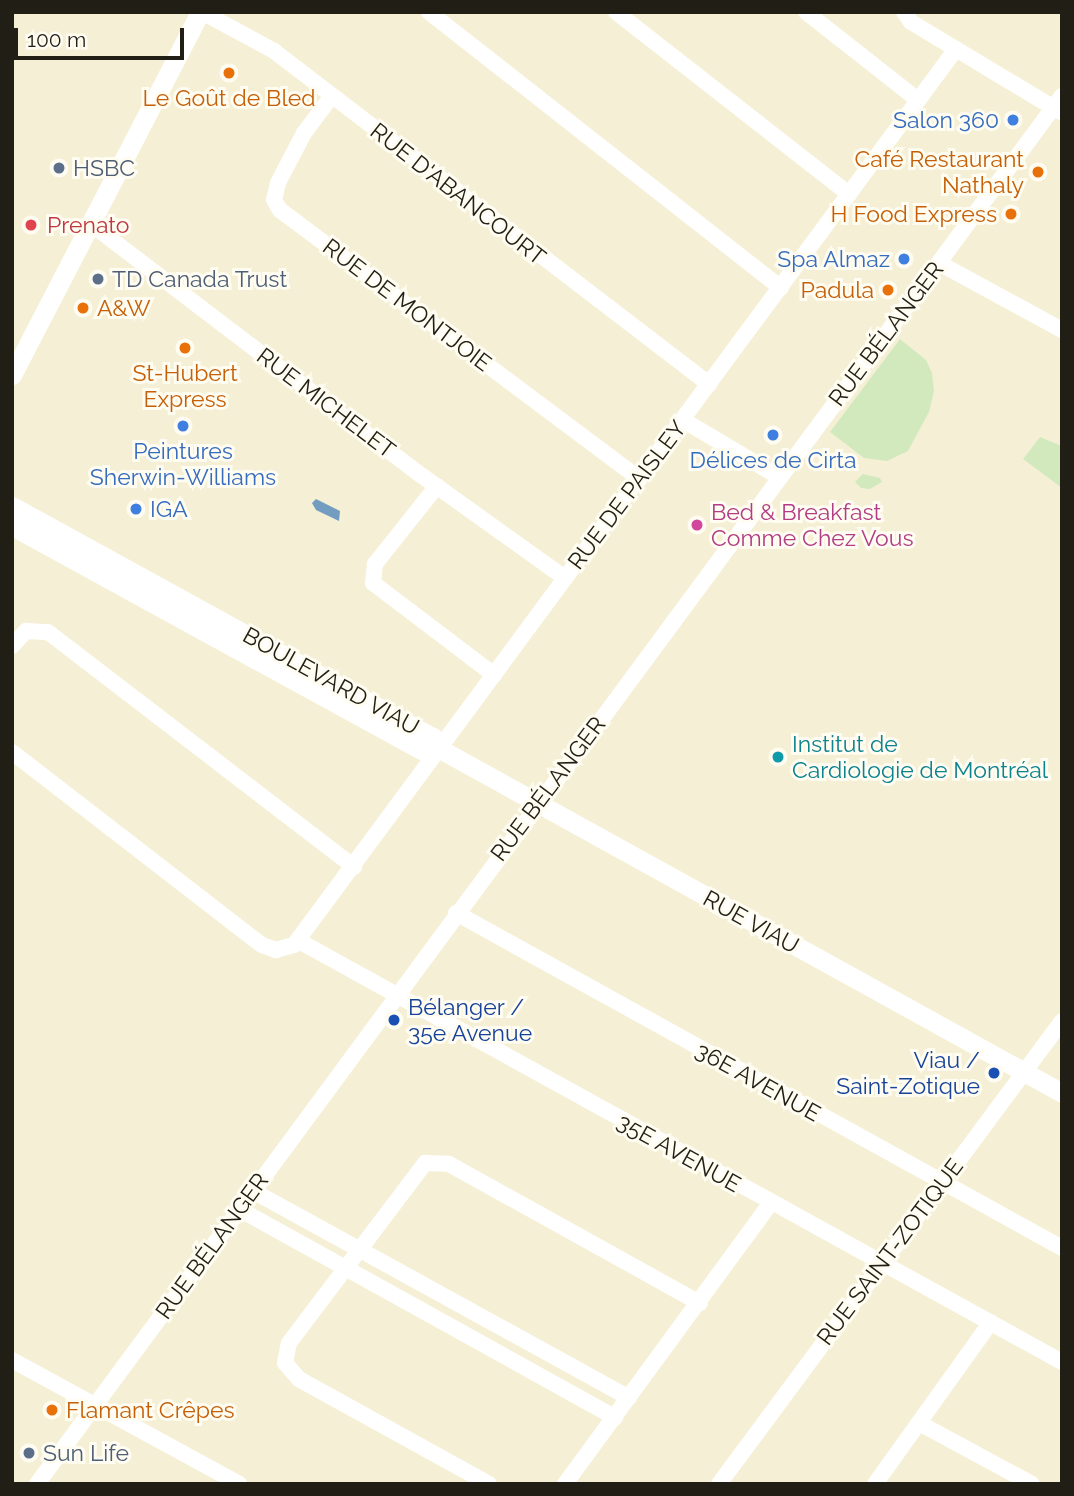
<!DOCTYPE html>
<html>
<head>
<meta charset="utf-8">
<style>
  body { margin:0 }
  #map { position:relative; width:1074px; height:1496px; overflow:hidden; background:#f5f0d5; font-family:Raleway,sans-serif }
  div>[style] { position:absolute }
  .green>* { inset:0; background:#d2e9bd }
  .water>* { inset:0; background:#729dc1 }
  .minor>* { height:16px; margin:-8px; padding:0 8px; transform-origin:8px; border-radius:8px; background:#fff }
  .major>* { height:19px; margin:-9.5px; padding:0 9.5px; transform-origin:9.5px; border-radius:9.5px; background:#fff }
  .dots>* { width:19px; height:19px; translate:-50% -50%; box-sizing:border-box; border:4px solid #fffcf2; border-radius:50% }
  span { translate:-50% -50%; white-space:nowrap; text-align:center; line-height:1.15; -webkit-text-stroke:6px #fffcf2; paint-order:stroke }
  .food-label { font-size:23px; color:#c56008 }
  .right { translate:-100% -50%; text-align:right }
  .left { translate:0 -50%; text-align:left }
  .shop-label { font-size:23px; color:#366cbe }
  .service-label { font-size:23px; color:#4e5e75 }
  .street-label { font-size:23px; color:#211f15 }
  .health-label { font-size:23px; color:#be3a42 }
  .hotel-label { font-size:23px; color:#b23c85 }
  .culture-label { font-size:23px; color:#0d838f }
  .transit-label { font-size:23px; color:#164399 }
  .frame { position:absolute; inset:0; border:14px solid #211f15; pointer-events:none }
  .scale { position:absolute; left:14px; top:28px; width:170px; height:32px; box-sizing:border-box; border:4px solid #211f15; border-top:0; padding-left:9px; font-size:21px; line-height:24px; white-space:nowrap; color:#211f15; -webkit-text-stroke:5px #fffcf2; paint-order:stroke }
</style>
</head>
<body>
<div id="map">
  <div class="green">
    <div style="clip-path:polygon(900px 339px,926px 360px,932px 373px,934px 391px,929px 412px,908px 451px,887px 461px,864px 458px,830px 432px)"></div>
    <div style="clip-path:polygon(1040px 437px,1062px 446px,1062px 488px,1023px 459px)"></div>
    <div style="clip-path:polygon(863px 474px,880px 478px,882px 482px,870px 489px,861px 488px,855px 482px)"></div>
  </div>
  <div class="water">
    <div style="clip-path:polygon(316px 499px,340px 511px,339px 521px,316px 510px,312px 503px)"></div>
  </div>
  <div class="minor">
    <div style="left:202px;top:12px;width:82px;rotate:28.4deg"></div>
    <div style="left:274px;top:51px;width:548px;rotate:37.43deg"></div>
    <div style="left:429px;top:12px;width:447px;rotate:38.1deg"></div>
    <div style="left:616px;top:12px;width:296px;rotate:38deg"></div>
    <div style="left:806px;top:12px;width:142px;rotate:38.2deg"></div>
    <div style="left:904px;top:12px;width:12px;rotate:55deg"></div>
    <div style="left:911px;top:22px;width:175px;rotate:31deg"></div>
    <div style="left:332px;top:96px;width:46px;rotate:127.1deg"></div>
    <div style="left:304px;top:133px;width:56px;rotate:117.5deg"></div>
    <div style="left:278px;top:183px;width:17px;rotate:103deg"></div>
    <div style="left:274px;top:200px;width:12px;rotate:59deg"></div>
    <div style="left:280px;top:210px;width:449px;rotate:36.8deg"></div>
    <div style="left:91px;top:224px;width:415px;rotate:37.3deg"></div>
    <div style="left:421px;top:475px;width:177px;rotate:35.6deg"></div>
    <div style="left:939px;top:263px;width:140px;rotate:28.6deg"></div>
    <div style="left:683px;top:420px;width:112px;rotate:30.7deg"></div>
    <div style="left:437px;top:486px;width:100px;rotate:128.5deg"></div>
    <div style="left:375px;top:564px;width:19px;rotate:96deg"></div>
    <div style="left:373px;top:583px;width:152px;rotate:37.2deg"></div>
    <div style="left:12px;top:646px;width:21px;rotate:-47deg"></div>
    <div style="left:26px;top:631px;width:22px;rotate:3deg"></div>
    <div style="left:48px;top:632px;width:386px;rotate:37.5deg"></div>
    <div style="left:12px;top:752px;width:316px;rotate:37.7deg"></div>
    <div style="left:262px;top:945px;width:15px;rotate:20deg"></div>
    <div style="left:276px;top:950px;width:19px;rotate:-16deg"></div>
    <div style="left:294px;top:945px;width:1114px;rotate:-53.54deg"></div>
    <div style="left:456px;top:913px;width:692px;rotate:28.93deg"></div>
    <div style="left:299px;top:941px;width:871px;rotate:28.89deg"></div>
    <div style="left:253px;top:1191px;width:429px;rotate:28.8deg"></div>
    <div style="left:239px;top:1209px;width:430px;rotate:29deg"></div>
    <div style="left:12px;top:1360px;width:259px;rotate:28.6deg"></div>
    <div style="left:919px;top:1423px;width:128px;rotate:28.4deg"></div>
    <div style="left:37px;top:1484px;width:1725px;rotate:-53.56deg"></div>
    <div style="left:489px;top:1484px;width:217px;rotate:-151.1deg"></div>
    <div style="left:299px;top:1379px;width:21px;rotate:-131deg"></div>
    <div style="left:285px;top:1363px;width:20px;rotate:-79deg"></div>
    <div style="left:289px;top:1343px;width:226px;rotate:-52.9deg"></div>
    <div style="left:425px;top:1163px;width:24px;rotate:2deg"></div>
    <div style="left:449px;top:1164px;width:287px;rotate:29deg"></div>
    <div style="left:565px;top:1484px;width:347px;rotate:-53.8deg"></div>
    <div style="left:719px;top:1484px;width:576px;rotate:-53.47deg"></div>
    <div style="left:875px;top:1484px;width:199px;rotate:-54.4deg"></div>
  </div>
  <div class="major">
    <div style="left:12px;top:375px;width:409px;rotate:-62.6deg"></div>
    <div style="left:12px;top:506px;width:480px;rotate:28.8deg"></div>
    <div style="left:433px;top:737px;width:14px;rotate:60deg"></div>
    <div style="left:12px;top:526px;width:466px;rotate:28.7deg"></div>
    <div style="left:421px;top:750px;width:19px;rotate:-3deg"></div>
    <div style="left:440px;top:749px;width:711px;rotate:28.94deg"></div>
  </div>
  <div class="dots">
    <div style="left:229px;top:73px;background:#e8710a"></div>
    <div style="left:1013px;top:120px;background:#3f7fe0"></div>
    <div style="left:59px;top:168px;background:#5c6f8a"></div>
    <div style="left:1038px;top:172px;background:#e8710a"></div>
    <div style="left:1011px;top:214px;background:#e8710a"></div>
    <div style="left:31px;top:225px;background:#e0444e"></div>
    <div style="left:904px;top:259px;background:#3f7fe0"></div>
    <div style="left:98px;top:279px;background:#5c6f8a"></div>
    <div style="left:888px;top:290px;background:#e8710a"></div>
    <div style="left:83px;top:308px;background:#e8710a"></div>
    <div style="left:185px;top:348px;background:#e8710a"></div>
    <div style="left:183px;top:426px;background:#3f7fe0"></div>
    <div style="left:773px;top:435px;background:#3f7fe0"></div>
    <div style="left:136px;top:509px;background:#3f7fe0"></div>
    <div style="left:697px;top:525px;background:#d1479c"></div>
    <div style="left:778px;top:757px;background:#0f9aa8"></div>
    <div style="left:394px;top:1020px;background:#1a4fb4"></div>
    <div style="left:994px;top:1073px;background:#1a4fb4"></div>
    <div style="left:52px;top:1410px;background:#e8710a"></div>
    <div style="left:29px;top:1453px;background:#5c6f8a"></div>
  </div>
  <div class="food-label">
    <span style="left:229px;top:98px">Le Goût de Bled</span>
    <span class="right" style="left:1024px;top:172px">Café Restaurant<br>Nathaly</span>
    <span class="right" style="left:997px;top:214px">H Food Express</span>
    <span class="right" style="left:874px;top:290px">Padula</span>
    <span class="left" style="left:97px;top:308px">A&amp;W</span>
    <span style="left:185px;top:386px">St-Hubert<br>Express</span>
    <span class="left" style="left:66px;top:1410px">Flamant Crêpes</span>
  </div>
  <div class="shop-label">
    <span class="right" style="left:999px;top:120px">Salon 360</span>
    <span class="right" style="left:890px;top:259px">Spa Almaz</span>
    <span style="left:183px;top:464px">Peintures<br>Sherwin-Williams</span>
    <span style="left:773px;top:460px">Délices de Cirta</span>
    <span class="left" style="left:150px;top:509px">IGA</span>
  </div>
  <div class="service-label">
    <span class="left" style="left:73px;top:168px">HSBC</span>
    <span class="left" style="left:112px;top:279px">TD Canada Trust</span>
    <span class="left" style="left:43px;top:1453px">Sun Life</span>
  </div>
  <div class="street-label">
    <span style="left:458px;top:194px;rotate:38deg">RUE D'ABANCOURT</span>
    <span style="left:407px;top:305px;rotate:37deg">RUE DE MONTJOIE</span>
    <span style="left:886px;top:334px;rotate:-53deg">RUE BÉLANGER</span>
    <span style="left:326px;top:403px;rotate:37deg">RUE MICHELET</span>
    <span style="left:627px;top:495px;rotate:-53deg">RUE DE PAISLEY</span>
    <span style="left:331px;top:681px;rotate:29deg">BOULEVARD VIAU</span>
    <span style="left:548px;top:789px;rotate:-53deg">RUE BÉLANGER</span>
    <span style="left:751px;top:922px;rotate:29deg">RUE VIAU</span>
    <span style="left:758px;top:1082px;rotate:29deg">36E AVENUE</span>
    <span style="left:679px;top:1153px;rotate:29deg">35E AVENUE</span>
    <span style="left:212px;top:1246px;rotate:-54deg">RUE BÉLANGER</span>
    <span style="left:890px;top:1252px;rotate:-53deg">RUE SAINT-ZOTIQUE</span>
  </div>
  <div class="health-label">
    <span class="left" style="left:47px;top:225px">Prenato</span>
  </div>
  <div class="hotel-label">
    <span class="left" style="left:711px;top:525px">Bed &amp; Breakfast<br>Comme Chez Vous</span>
  </div>
  <div class="culture-label">
    <span class="left" style="left:792px;top:757px">Institut de<br>Cardiologie de Montréal</span>
  </div>
  <div class="transit-label">
    <span class="left" style="left:408px;top:1020px">Bélanger /<br>35e Avenue</span>
    <span class="right" style="left:980px;top:1073px">Viau /<br>Saint-Zotique</span>
  </div>
  <div class="frame"></div>
  <div class="scale">100 m</div>
</div>
</body>
</html>
